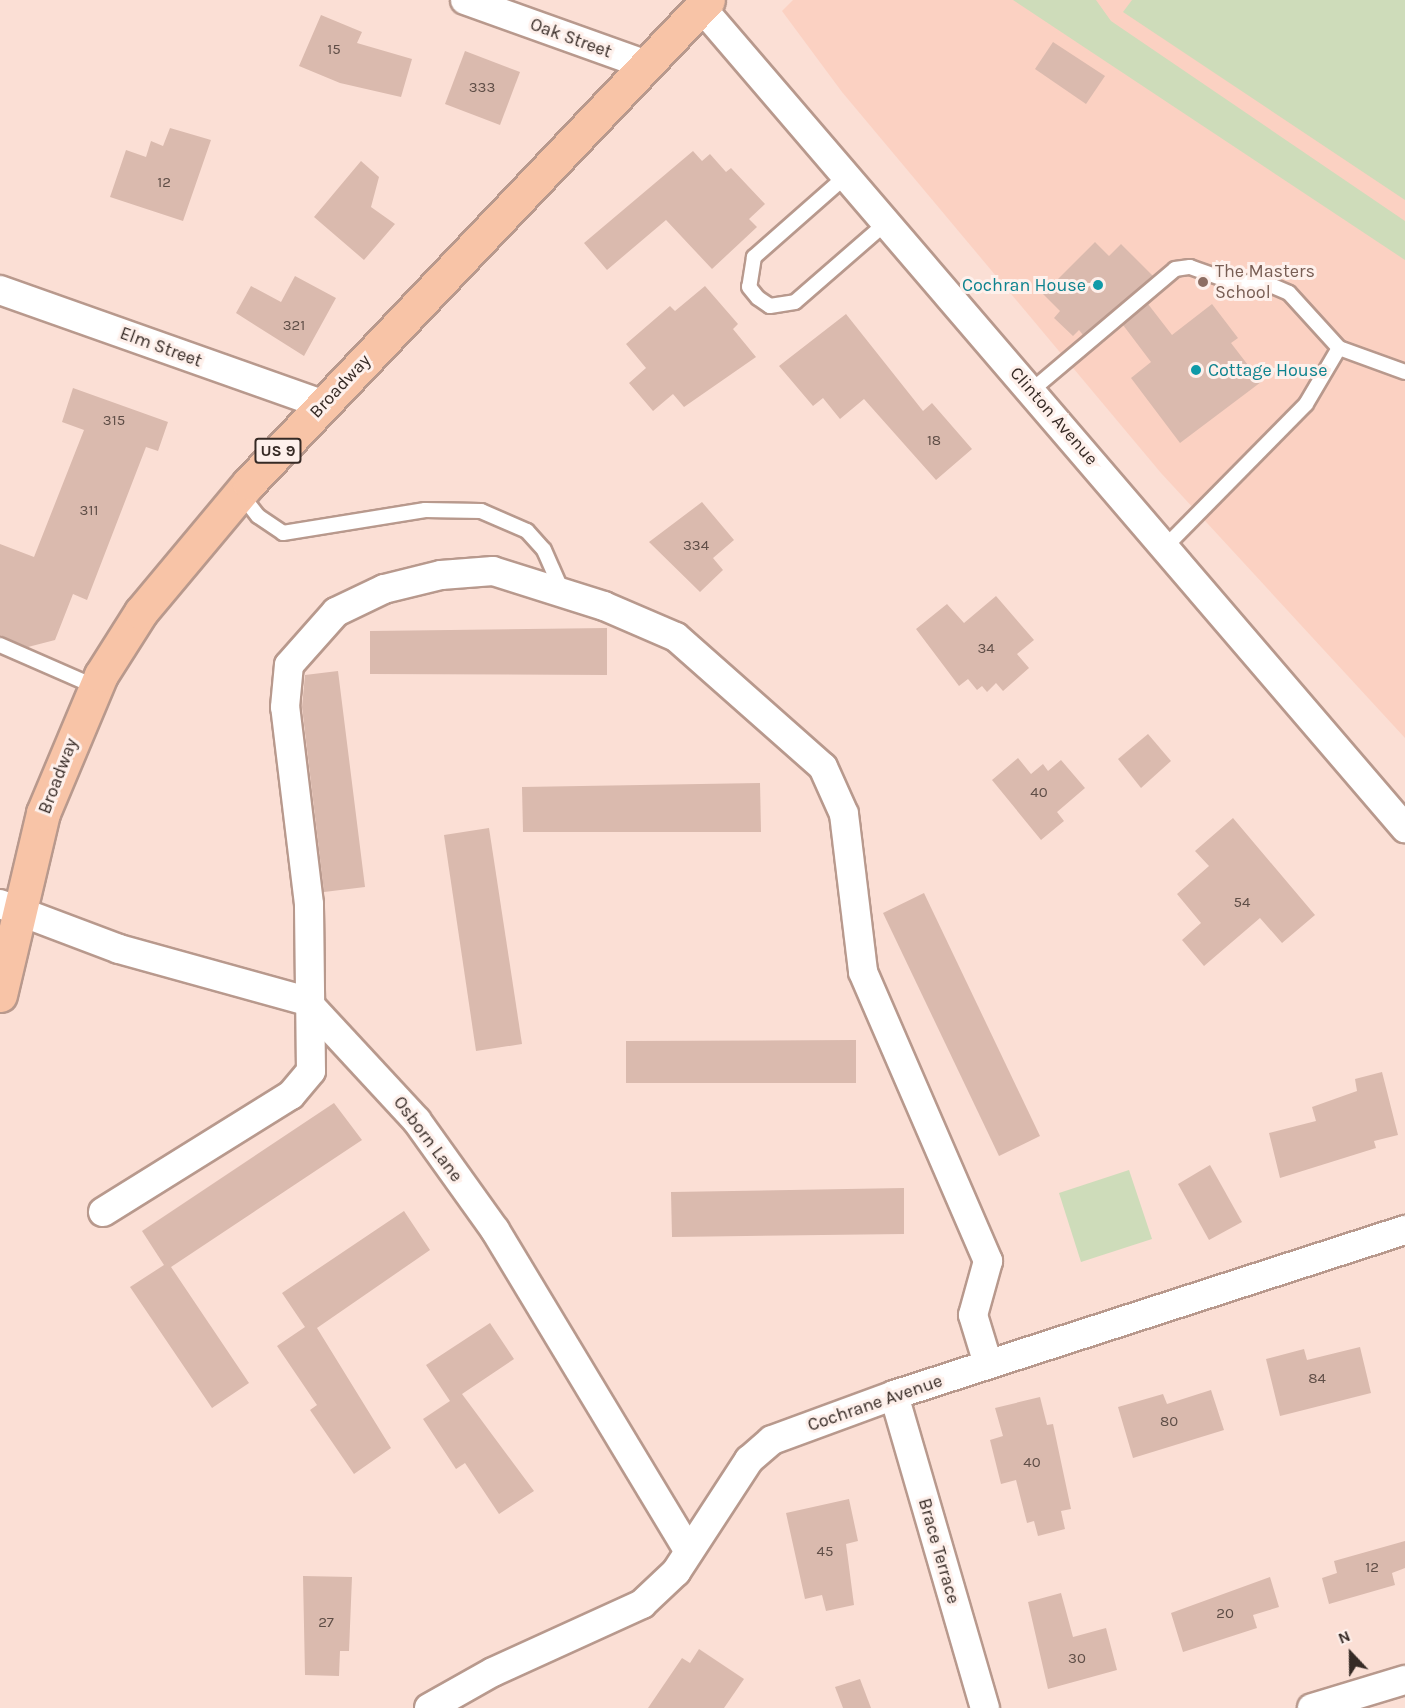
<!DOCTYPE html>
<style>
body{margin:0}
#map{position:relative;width:1405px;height:1708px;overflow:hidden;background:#fbdfd5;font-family:Karla,sans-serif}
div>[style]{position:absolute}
.built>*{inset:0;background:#fbd1c2}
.green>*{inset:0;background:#cedcba}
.building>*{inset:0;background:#dabaae}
.roads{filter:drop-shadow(2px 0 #b8998d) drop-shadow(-2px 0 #b8998d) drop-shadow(0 2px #b8998d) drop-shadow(0 -2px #b8998d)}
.lane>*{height:14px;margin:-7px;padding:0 7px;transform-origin:7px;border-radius:7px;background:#fff}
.street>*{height:28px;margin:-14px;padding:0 14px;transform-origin:14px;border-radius:14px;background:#fff}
.primary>*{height:33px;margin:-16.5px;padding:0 16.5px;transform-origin:16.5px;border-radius:16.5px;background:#f8c4a7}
.dots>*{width:16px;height:16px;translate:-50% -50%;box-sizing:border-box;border:3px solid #fef0eb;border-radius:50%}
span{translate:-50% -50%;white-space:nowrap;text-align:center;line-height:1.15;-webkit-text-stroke:6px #fef0eb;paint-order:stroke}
.number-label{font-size:15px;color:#5f4e47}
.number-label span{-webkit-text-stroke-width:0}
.shield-label span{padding:2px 4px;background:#fef0eb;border:2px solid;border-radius:4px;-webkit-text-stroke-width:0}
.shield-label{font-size:16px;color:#362a25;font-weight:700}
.street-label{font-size:18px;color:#362a25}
.education-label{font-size:18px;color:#785e54}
.left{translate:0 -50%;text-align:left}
.culture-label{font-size:18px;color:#0d838f}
.right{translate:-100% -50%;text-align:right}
.north{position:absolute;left:1321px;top:1624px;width:60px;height:60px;-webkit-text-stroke:4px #fef0eb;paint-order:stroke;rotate:338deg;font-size:16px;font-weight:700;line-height:24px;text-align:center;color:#362a25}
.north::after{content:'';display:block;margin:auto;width:21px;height:27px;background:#362a25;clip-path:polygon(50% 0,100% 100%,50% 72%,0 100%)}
</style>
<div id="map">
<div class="built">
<i style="clip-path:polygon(793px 0,1405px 0,1405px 738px,1161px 473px,842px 92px,782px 11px)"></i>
</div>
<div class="green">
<i style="clip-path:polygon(1013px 0,1096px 0,1111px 21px,1405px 221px,1405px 260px)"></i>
<i style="clip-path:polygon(1132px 0,1405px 0,1405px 200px,1123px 12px)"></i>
<i style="clip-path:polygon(1129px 1170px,1152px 1239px,1081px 1262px,1059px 1193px)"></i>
</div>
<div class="building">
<i style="clip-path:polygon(321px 15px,362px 32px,357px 43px,412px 59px,401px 97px,340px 83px,299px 66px)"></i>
<i style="clip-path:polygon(1053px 42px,1105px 76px,1086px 104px,1035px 69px)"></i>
<i style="clip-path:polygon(465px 51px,520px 72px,500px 125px,445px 104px)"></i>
<i style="clip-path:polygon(170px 128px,211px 140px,183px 221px,110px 197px,126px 150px,146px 157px,151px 141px,163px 146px)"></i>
<i style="clip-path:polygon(693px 151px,702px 161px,710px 154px,726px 172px,731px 168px,765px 204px,749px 219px,757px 227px,712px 269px,666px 220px,607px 270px,584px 243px)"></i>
<i style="clip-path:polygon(361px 161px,379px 177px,371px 207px,395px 224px,364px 260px,314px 217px)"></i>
<i style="clip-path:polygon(1095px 242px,1109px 256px,1121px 244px,1153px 276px,1083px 335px,1079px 330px,1073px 336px,1054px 318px,1060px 311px,1043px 294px)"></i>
<i style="clip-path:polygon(295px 276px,336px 298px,304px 356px,236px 313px,251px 286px,281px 302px)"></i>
<i style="clip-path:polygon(705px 286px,738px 324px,733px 329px,756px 357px,684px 407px,673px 394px,653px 411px,629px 383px,646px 368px,626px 344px,670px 306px,675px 311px)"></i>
<i style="clip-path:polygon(1148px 304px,1172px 335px,1212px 304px,1238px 338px,1231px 343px,1261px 382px,1180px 443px,1131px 378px,1151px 362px,1123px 325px)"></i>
<i style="clip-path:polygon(846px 314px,923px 411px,932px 403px,972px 449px,936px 480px,864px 399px,840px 419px,823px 398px,813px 406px,779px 366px)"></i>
<i style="clip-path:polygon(73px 388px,168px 422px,158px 451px,146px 447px,87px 600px,73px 594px,55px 640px,28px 647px,0 636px,0 544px,34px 557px,84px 430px,62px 422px)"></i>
<i style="clip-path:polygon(702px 502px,734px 540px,713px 558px,723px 570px,700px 592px,649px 542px)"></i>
<i style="clip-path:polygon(996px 596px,1034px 640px,1017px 654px,1029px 668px,1003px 691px,996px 683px,987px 692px,982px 686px,977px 690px,968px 679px,959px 686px,916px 629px,947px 604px,964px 623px)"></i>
<i style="clip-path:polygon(607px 628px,607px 675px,370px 674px,370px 631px)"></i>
<i style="clip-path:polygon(338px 671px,365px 887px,324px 892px,302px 707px,305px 675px)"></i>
<i style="clip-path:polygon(1148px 734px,1171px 761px,1141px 788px,1118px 759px)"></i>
<i style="clip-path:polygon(1018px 758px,1031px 774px,1043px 764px,1048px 771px,1061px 760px,1085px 788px,1057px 812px,1064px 821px,1041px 840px,992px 780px)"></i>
<i style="clip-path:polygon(760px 783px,761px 832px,523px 832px,522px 787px)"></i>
<i style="clip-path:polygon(1233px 818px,1315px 915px,1282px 943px,1260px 918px,1204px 966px,1182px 940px,1201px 923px,1177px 894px,1209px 866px,1195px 851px)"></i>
<i style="clip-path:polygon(489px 828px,522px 1044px,476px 1051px,444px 835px)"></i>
<i style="clip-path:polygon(924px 893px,1040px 1136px,999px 1156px,883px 913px)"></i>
<i style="clip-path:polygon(856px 1040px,856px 1083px,626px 1083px,626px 1041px)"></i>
<i style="clip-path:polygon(1382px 1072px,1398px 1135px,1374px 1141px,1376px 1148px,1280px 1178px,1269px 1133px,1316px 1121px,1312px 1107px,1357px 1091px,1355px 1079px)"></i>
<i style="clip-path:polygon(334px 1103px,362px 1140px,171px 1267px,249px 1383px,212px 1408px,130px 1287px,164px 1265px,142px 1231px)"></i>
<i style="clip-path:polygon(1210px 1165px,1242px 1222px,1209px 1240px,1178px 1184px)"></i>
<i style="clip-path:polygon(904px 1188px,904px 1234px,672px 1237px,671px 1192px)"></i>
<i style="clip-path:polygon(404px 1211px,430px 1250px,317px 1328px,391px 1448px,354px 1474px,310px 1410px,317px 1405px,277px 1346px,305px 1327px,282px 1293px)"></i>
<i style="clip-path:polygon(490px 1323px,514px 1359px,462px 1394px,534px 1491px,499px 1514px,465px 1463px,456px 1469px,423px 1419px,450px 1401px,426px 1365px)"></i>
<i style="clip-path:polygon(1360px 1347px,1371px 1393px,1280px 1416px,1266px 1359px,1304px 1349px,1307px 1360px)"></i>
<i style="clip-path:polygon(1211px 1390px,1224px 1430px,1133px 1458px,1118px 1407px,1163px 1394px,1167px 1404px)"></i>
<i style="clip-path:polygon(1040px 1397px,1047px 1425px,1053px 1424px,1071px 1509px,1061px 1511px,1065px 1529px,1038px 1536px,1034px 1521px,1027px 1523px,1016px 1480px,1001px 1484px,990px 1440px,1003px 1436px,995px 1408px)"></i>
<i style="clip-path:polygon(849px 1499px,858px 1541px,846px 1544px,854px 1605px,826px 1611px,822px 1595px,805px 1599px,786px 1513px)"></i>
<i style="clip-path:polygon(1405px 1541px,1405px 1568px,1392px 1573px,1395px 1585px,1329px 1604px,1322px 1578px,1337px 1573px,1334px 1561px)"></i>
<i style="clip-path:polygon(303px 1576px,352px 1577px,349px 1651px,340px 1651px,339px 1676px,305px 1675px)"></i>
<i style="clip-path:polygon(1270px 1577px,1279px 1607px,1253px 1615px,1257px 1628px,1183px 1652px,1171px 1613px)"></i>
<i style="clip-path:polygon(1061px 1593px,1073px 1637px,1106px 1628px,1117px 1670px,1048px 1689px,1028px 1602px)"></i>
<i style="clip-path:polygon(699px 1649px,744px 1679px,724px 1708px,648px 1708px,682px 1658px,690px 1663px)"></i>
<i style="clip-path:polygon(860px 1679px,871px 1708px,843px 1708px,835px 1687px)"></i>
</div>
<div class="roads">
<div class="lane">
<i style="left:846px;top:176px;width:123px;rotate:138.6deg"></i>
<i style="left:754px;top:257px;width:30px;rotate:99deg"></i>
<i style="left:749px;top:287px;width:14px;rotate:51deg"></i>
<i style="left:758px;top:298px;width:14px;rotate:34deg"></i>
<i style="left:770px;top:306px;width:25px;rotate:-9deg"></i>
<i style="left:795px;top:302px;width:122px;rotate:-41deg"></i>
<i style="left:1032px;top:390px;width:187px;rotate:-40.2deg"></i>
<i style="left:1175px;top:269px;width:15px;rotate:-8deg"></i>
<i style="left:1190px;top:267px;width:48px;rotate:19.6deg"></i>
<i style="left:1235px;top:283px;width:26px;rotate:-4deg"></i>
<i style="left:1261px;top:281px;width:30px;rotate:23deg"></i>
<i style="left:1289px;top:293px;width:74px;rotate:47.7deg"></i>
<i style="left:240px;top:493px;width:29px;rotate:52deg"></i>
<i style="left:258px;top:516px;width:30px;rotate:34deg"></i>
<i style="left:283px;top:533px;width:144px;rotate:-9.2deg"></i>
<i style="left:425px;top:510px;width:56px;rotate:1deg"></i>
<i style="left:481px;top:511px;width:50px;rotate:23.5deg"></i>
<i style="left:527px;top:531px;width:25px;rotate:48deg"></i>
<i style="left:544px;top:550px;width:47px;rotate:66.2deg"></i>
<i style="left:1166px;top:546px;width:199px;rotate:-45.4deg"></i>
<i style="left:1306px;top:404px;width:65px;rotate:-59.5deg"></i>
<i style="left:1339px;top:348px;width:70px;rotate:20deg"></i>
<i style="left:0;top:645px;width:105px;rotate:23.6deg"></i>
</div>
<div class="street">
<i style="left:465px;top:0;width:190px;rotate:19.7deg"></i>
<i style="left:701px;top:7px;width:1082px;rotate:49.39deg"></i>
<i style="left:0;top:290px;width:342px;rotate:19.5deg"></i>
<i style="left:0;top:904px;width:127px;rotate:20.7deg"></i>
<i style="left:119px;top:949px;width:194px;rotate:15.5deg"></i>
<i style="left:306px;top:1001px;width:163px;rotate:47.2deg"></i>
<i style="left:417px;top:1121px;width:134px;rotate:54.4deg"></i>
<i style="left:495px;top:1230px;width:375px;rotate:58.9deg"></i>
<i style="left:103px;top:1212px;width:221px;rotate:-31.9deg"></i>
<i style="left:291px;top:1095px;width:31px;rotate:-50deg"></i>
<i style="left:311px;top:1071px;width:167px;rotate:-90.7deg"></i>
<i style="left:309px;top:904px;width:198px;rotate:-96.9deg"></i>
<i style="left:285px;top:707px;width:42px;rotate:-84.6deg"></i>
<i style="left:289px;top:665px;width:71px;rotate:-48.4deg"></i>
<i style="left:336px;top:612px;width:53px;rotate:-25.6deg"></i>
<i style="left:384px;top:589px;width:59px;rotate:-13.8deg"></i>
<i style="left:441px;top:575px;width:52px;rotate:-4.4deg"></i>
<i style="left:493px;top:571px;width:116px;rotate:17.5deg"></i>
<i style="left:604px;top:606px;width:78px;rotate:23.3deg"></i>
<i style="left:676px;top:637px;width:196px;rotate:41.5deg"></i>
<i style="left:823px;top:767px;width:51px;rotate:65.9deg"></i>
<i style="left:844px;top:814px;width:159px;rotate:83.1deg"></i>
<i style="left:863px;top:972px;width:315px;rotate:66.6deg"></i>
<i style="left:988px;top:1261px;width:56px;rotate:105.5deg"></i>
<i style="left:973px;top:1315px;width:51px;rotate:73deg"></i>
<i style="left:894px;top:1395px;width:326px;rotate:73.8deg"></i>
<i style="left:429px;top:1708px;width:73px;rotate:-29.4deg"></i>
<i style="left:493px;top:1672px;width:164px;rotate:-24.5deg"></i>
<i style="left:642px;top:1604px;width:47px;rotate:-43.3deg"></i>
<i style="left:676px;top:1572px;width:134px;rotate:-56.9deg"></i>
<i style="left:749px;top:1460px;width:30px;rotate:-41deg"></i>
<i style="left:772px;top:1440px;width:130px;rotate:-20.2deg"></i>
<i style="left:894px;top:1395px;width:537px;rotate:-17.9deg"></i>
<i style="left:1312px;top:1708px;width:97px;rotate:-16.8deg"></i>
</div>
<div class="primary">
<i style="left:0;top:995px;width:187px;rotate:-76.7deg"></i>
<i style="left:43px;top:813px;width:150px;rotate:-67.2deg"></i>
<i style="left:101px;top:675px;width:75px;rotate:-57.6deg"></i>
<i style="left:141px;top:612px;width:168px;rotate:-50.1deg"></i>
<i style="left:249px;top:483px;width:666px;rotate:-46.46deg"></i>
</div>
</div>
<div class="dots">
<i style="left:1203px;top:282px;background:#8d6e63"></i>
<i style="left:1098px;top:285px;background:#0f9aa8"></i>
<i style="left:1196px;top:370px;background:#0f9aa8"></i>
</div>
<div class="number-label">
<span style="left:334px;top:50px">15</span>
<span style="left:482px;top:88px">333</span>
<span style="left:164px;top:183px">12</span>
<span style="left:294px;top:326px">321</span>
<span style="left:114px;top:421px">315</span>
<span style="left:934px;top:441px">18</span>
<span style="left:89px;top:511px">311</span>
<span style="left:696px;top:546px">334</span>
<span style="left:986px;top:649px">34</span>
<span style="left:1039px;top:793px">40</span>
<span style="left:1242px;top:903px">54</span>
<span style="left:1317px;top:1379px">84</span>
<span style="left:1169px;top:1422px">80</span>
<span style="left:1032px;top:1463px">40</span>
<span style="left:825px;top:1552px">45</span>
<span style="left:1372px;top:1568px">12</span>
<span style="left:1225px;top:1614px">20</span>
<span style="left:326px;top:1623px">27</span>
<span style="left:1077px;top:1659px">30</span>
</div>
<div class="shield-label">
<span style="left:278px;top:451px">US 9</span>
</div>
<div class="street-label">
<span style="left:571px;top:38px;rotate:20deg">Oak Street</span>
<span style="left:161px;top:347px;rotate:20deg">Elm Street</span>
<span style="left:340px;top:386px;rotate:-47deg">Broadway</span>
<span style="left:1054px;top:416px;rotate:49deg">Clinton Avenue</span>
<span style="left:58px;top:776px;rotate:-69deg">Broadway</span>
<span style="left:428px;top:1139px;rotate:53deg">Osborn Lane</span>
<span style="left:875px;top:1403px;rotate:-19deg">Cochrane Avenue</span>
<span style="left:939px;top:1551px;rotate:74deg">Brace Terrace</span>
</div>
<div class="education-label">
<span class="left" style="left:1215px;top:282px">The Masters<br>School</span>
</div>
<div class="culture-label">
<span class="right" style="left:1086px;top:285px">Cochran House</span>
<span class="left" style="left:1208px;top:370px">Cottage House</span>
</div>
<div class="north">N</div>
</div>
